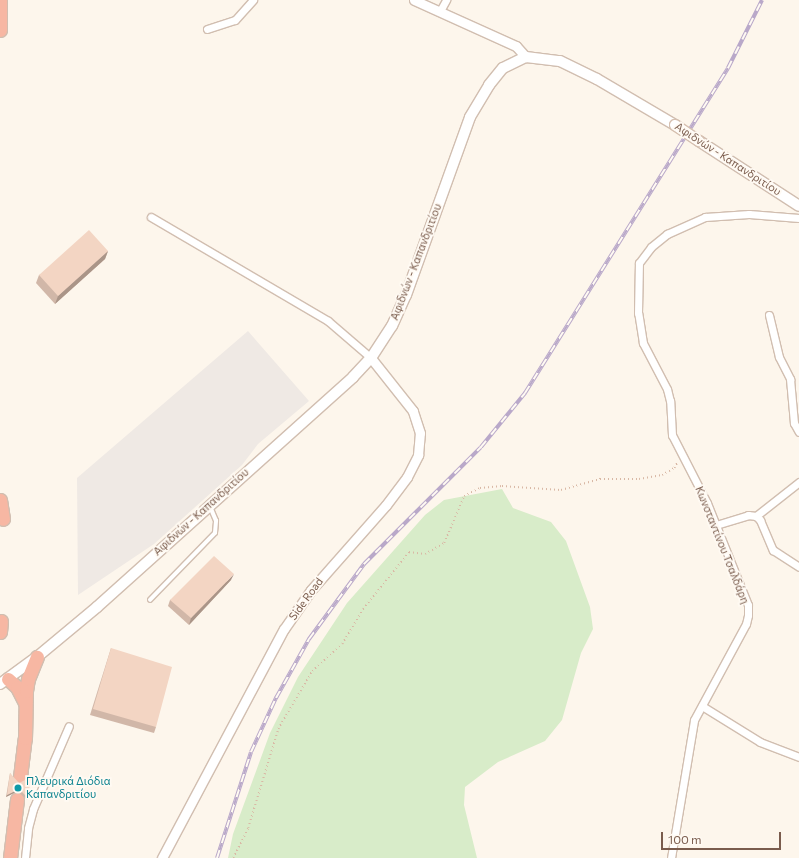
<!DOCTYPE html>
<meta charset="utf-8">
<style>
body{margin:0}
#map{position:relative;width:799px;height:858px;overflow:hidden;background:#fdf6ec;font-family:Commissioner,sans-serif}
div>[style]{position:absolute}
.industrial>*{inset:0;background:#efe9e4}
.green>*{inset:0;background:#d8ecc9}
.path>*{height:1.5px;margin-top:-0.75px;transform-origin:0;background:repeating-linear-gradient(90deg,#d9b8a5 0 1px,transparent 0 4px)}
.roads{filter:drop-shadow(1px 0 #d1beb0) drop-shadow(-1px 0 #d1beb0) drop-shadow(0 1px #d1beb0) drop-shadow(0 -1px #d1beb0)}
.service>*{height:3.5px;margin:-1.75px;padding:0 1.75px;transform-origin:1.75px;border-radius:1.75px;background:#fff}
.minor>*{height:7px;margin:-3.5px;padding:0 3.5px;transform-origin:3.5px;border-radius:3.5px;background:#fff}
.tertiary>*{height:9px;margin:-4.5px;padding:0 4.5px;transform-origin:4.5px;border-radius:4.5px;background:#fff}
.secondary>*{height:10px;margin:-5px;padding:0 5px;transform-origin:5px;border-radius:5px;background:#fff}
.motorway>*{height:13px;margin:-6.5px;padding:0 6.5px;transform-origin:6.5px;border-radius:6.5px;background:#f7b7a3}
.rail>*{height:4px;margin-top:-2px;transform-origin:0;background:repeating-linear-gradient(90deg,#fffaf3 0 8px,#b9a8c9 0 16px);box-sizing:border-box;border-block:1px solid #b9a8c9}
.bridges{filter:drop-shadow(1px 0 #d6c0b0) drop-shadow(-1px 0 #d6c0b0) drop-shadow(0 1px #d6c0b0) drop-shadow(0 -1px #d6c0b0)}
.secondary-bridge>*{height:10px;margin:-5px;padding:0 5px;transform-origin:5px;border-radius:5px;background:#fff}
.wall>*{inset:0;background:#d1b7a8}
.shaded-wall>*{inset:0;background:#aa9588}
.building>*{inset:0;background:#f3d5c3}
.dots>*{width:11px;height:11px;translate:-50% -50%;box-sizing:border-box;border:2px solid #fffaf3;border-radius:50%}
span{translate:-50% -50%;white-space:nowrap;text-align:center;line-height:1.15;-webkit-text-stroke:3.5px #fffaf3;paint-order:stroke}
.street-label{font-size:11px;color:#7a5c4d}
.culture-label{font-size:11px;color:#0d838f}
.left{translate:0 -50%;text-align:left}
.scale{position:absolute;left:661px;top:832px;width:120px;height:18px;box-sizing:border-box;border:2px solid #7a5c4d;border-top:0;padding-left:5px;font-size:12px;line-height:14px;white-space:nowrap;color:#7a5c4d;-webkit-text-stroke:3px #fffaf3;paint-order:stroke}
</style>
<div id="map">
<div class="industrial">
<i style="clip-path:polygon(248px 331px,309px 401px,258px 444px,242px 465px,154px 544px,78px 595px,77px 478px)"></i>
</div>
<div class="green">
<i style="clip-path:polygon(502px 489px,513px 508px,551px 522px,566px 541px,590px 607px,593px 629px,581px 653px,562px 720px,545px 741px,498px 762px,465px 787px,464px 805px,477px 858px,228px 858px,233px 834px,270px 733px,298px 677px,347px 603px,425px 515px,444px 500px)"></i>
</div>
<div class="path">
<i style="left:233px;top:858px;width:34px;rotate:-63deg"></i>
<i style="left:248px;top:828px;width:103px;rotate:-73.1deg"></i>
<i style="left:278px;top:729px;width:67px;rotate:-59.6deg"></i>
<i style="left:312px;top:671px;width:40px;rotate:-42deg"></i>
<i style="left:342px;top:644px;width:41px;rotate:-59deg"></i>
<i style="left:363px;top:609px;width:73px;rotate:-51.1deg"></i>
<i style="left:409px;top:552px;width:16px;rotate:7deg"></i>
<i style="left:425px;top:554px;width:22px;rotate:-30deg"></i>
<i style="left:444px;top:543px;width:51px;rotate:-66.9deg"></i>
<i style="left:464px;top:496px;width:18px;rotate:-27deg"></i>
<i style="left:480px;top:488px;width:22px;rotate:-5deg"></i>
<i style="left:502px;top:486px;width:59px;rotate:3.9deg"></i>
<i style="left:561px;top:490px;width:41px;rotate:-15.8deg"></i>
<i style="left:600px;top:479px;width:39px"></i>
<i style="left:639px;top:479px;width:23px;rotate:-10deg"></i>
<i style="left:662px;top:475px;width:14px;rotate:-30deg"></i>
<i style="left:674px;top:468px;width:6px;rotate:-59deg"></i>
</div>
<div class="roads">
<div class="service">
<i style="left:150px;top:600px;width:93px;rotate:-45.9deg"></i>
<i style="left:215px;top:533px;width:12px;rotate:-85deg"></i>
<i style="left:216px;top:521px;width:15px;rotate:-113deg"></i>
</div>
<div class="minor">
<i style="left:440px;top:11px;width:13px;rotate:-61deg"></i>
<i style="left:207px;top:29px;width:29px;rotate:-18deg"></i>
<i style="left:235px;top:20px;width:27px;rotate:-48deg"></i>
<i style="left:151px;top:217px;width:205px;rotate:30.4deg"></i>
<i style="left:328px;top:321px;width:57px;rotate:40.7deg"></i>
<i style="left:769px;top:315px;width:43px;rotate:76.6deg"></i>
<i style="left:779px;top:357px;width:25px;rotate:63deg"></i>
<i style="left:790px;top:379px;width:44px;rotate:84.8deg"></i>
<i style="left:794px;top:423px;width:10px;rotate:61deg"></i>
<i style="left:756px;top:516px;width:55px;rotate:-38.3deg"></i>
<i style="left:716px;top:525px;width:34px;rotate:-17deg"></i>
<i style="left:748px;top:515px;width:8px;rotate:7deg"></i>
<i style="left:756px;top:516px;width:6px;rotate:45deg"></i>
<i style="left:760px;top:520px;width:33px;rotate:67deg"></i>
<i style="left:773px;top:550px;width:31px;rotate:33deg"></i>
<i style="left:702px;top:706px;width:68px;rotate:31.8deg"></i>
<i style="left:760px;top:742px;width:42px;rotate:21deg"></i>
<i style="left:25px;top:858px;width:30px;rotate:-84deg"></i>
<i style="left:28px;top:828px;width:20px;rotate:-75deg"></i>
<i style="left:33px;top:809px;width:90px;rotate:-66.6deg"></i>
<i style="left:671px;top:858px;width:140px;rotate:-80.5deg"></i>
<i style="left:694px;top:720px;width:109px;rotate:-61.6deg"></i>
<i style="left:746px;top:624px;width:9px;rotate:-77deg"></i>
<i style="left:748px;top:615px;width:10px;rotate:-90deg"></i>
<i style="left:748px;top:605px;width:110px;rotate:-111.9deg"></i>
<i style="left:707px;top:503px;width:76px;rotate:-117.2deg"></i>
<i style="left:672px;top:435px;width:34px;rotate:-93deg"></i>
<i style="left:670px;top:401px;width:12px;rotate:-104deg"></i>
<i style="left:667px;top:389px;width:52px;rotate:-117.6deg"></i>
<i style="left:643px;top:343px;width:30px;rotate:-99deg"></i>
<i style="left:638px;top:313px;width:50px;rotate:-88.9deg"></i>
<i style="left:639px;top:263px;width:20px;rotate:-53deg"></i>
<i style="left:651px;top:247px;width:21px;rotate:-39deg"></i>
<i style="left:667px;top:234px;width:42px;rotate:-24.1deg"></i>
<i style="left:705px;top:217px;width:44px;rotate:-3.9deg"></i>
<i style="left:749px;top:214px;width:50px;rotate:4.6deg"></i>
</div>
<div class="tertiary">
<i style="left:414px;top:0;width:112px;rotate:24.3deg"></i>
<i style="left:516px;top:46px;width:15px;rotate:48deg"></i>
<i style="left:162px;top:858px;width:259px;rotate:-62deg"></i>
<i style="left:284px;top:629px;width:47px;rotate:-55.3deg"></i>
<i style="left:311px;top:590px;width:113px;rotate:-48.6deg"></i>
<i style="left:386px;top:505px;width:35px;rotate:-53deg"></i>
<i style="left:407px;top:477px;width:25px;rotate:-63deg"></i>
<i style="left:418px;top:455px;width:22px;rotate:-85deg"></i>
<i style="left:420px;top:433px;width:23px;rotate:-108deg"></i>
<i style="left:413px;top:411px;width:68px;rotate:-128.4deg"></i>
</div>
<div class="secondary">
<i style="left:699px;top:141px;width:119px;rotate:33deg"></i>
<i style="left:0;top:684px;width:46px;rotate:-36.1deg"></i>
<i style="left:37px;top:657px;width:78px;rotate:-39.8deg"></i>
<i style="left:97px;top:607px;width:344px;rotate:-41.9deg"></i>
<i style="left:353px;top:377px;width:26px;rotate:-47deg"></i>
<i style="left:371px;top:358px;width:38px;rotate:-57deg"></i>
<i style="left:392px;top:326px;width:34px;rotate:-66deg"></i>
<i style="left:406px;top:295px;width:189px;rotate:-70.2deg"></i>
<i style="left:470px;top:117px;width:37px;rotate:-59deg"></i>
<i style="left:489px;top:85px;width:22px;rotate:-51deg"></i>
<i style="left:503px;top:68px;width:25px;rotate:-26deg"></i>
<i style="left:526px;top:57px;width:34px;rotate:7deg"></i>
<i style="left:560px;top:61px;width:41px;rotate:25.9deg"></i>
<i style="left:597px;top:79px;width:91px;rotate:30.5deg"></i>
</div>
<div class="motorway">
<i style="left:0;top:30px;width:30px;rotate:-90deg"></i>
<i style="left:0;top:500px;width:19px;rotate:81deg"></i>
<i style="left:0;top:632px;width:11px;rotate:-85deg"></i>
<i style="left:8px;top:679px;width:12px;rotate:42deg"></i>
<i style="left:17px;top:687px;width:18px;rotate:63deg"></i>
<i style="left:20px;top:777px;width:39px;rotate:-83deg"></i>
<i style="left:25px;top:738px;width:47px;rotate:-88.8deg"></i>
<i style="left:26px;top:691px;width:12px;rotate:-81deg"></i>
<i style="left:28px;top:679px;width:24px;rotate:-68deg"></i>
<i style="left:10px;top:858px;width:59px;rotate:-83.2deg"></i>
</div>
</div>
<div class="rail">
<i style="left:217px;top:858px;width:111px;rotate:-72.2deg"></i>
<i style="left:251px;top:752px;width:60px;rotate:-65.2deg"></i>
<i style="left:276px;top:698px;width:68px;rotate:-60.8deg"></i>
<i style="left:309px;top:639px;width:93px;rotate:-53.7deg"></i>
<i style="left:364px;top:564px;width:165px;rotate:-45deg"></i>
<i style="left:481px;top:447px;width:70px;rotate:-50.8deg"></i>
<i style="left:525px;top:393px;width:383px;rotate:-58deg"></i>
<i style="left:728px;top:68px;width:76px;rotate:-63.4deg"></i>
</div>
<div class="bridges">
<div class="secondary-bridge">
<i style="left:675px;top:125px;width:29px;rotate:34deg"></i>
</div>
</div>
<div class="wall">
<i style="clip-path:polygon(108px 251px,105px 259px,55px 304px,36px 283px,39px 275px)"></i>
<i style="clip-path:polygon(231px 580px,189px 625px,168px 606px,170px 600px)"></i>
<i style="clip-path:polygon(111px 648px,156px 727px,154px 733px,90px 715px)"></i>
<i style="clip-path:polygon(10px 773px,28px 798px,27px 800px,18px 791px,6px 797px)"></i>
</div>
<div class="shaded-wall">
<i style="clip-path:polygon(108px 251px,105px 259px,55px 304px,58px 296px)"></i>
<i style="clip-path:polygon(234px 574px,231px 580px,189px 625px,191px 618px)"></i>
<i style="clip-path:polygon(19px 789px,18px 791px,6px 797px,7px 795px)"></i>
</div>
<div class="building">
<i style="clip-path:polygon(89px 230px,108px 251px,58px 296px,39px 275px)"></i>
<i style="clip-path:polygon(214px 556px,234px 574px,191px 618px,170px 600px)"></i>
<i style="clip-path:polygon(111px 648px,172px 667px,156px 727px,93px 709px)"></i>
<i style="clip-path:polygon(10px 773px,19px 783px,31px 777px,28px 798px,19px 789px,7px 795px)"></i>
</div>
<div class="dots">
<i style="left:18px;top:788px;background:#0f9aa8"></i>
</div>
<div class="street-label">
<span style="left:728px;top:159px;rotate:33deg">Αφιδνών - Καπανδριτίου</span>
<span style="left:416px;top:262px;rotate:-69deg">Αφιδνών - Καπανδριτίου</span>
<span style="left:201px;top:512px;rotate:-42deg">Αφιδνών - Καπανδριτίου</span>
<span style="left:722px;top:545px;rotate:68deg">Κωνσταντίνου Τσαλδάρη</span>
<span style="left:306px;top:599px;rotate:-54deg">Side Road</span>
</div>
<div class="culture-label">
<span class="left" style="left:26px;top:788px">Πλευρικά Διόδια<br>Καπανδριτίου</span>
</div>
<div class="scale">100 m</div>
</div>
